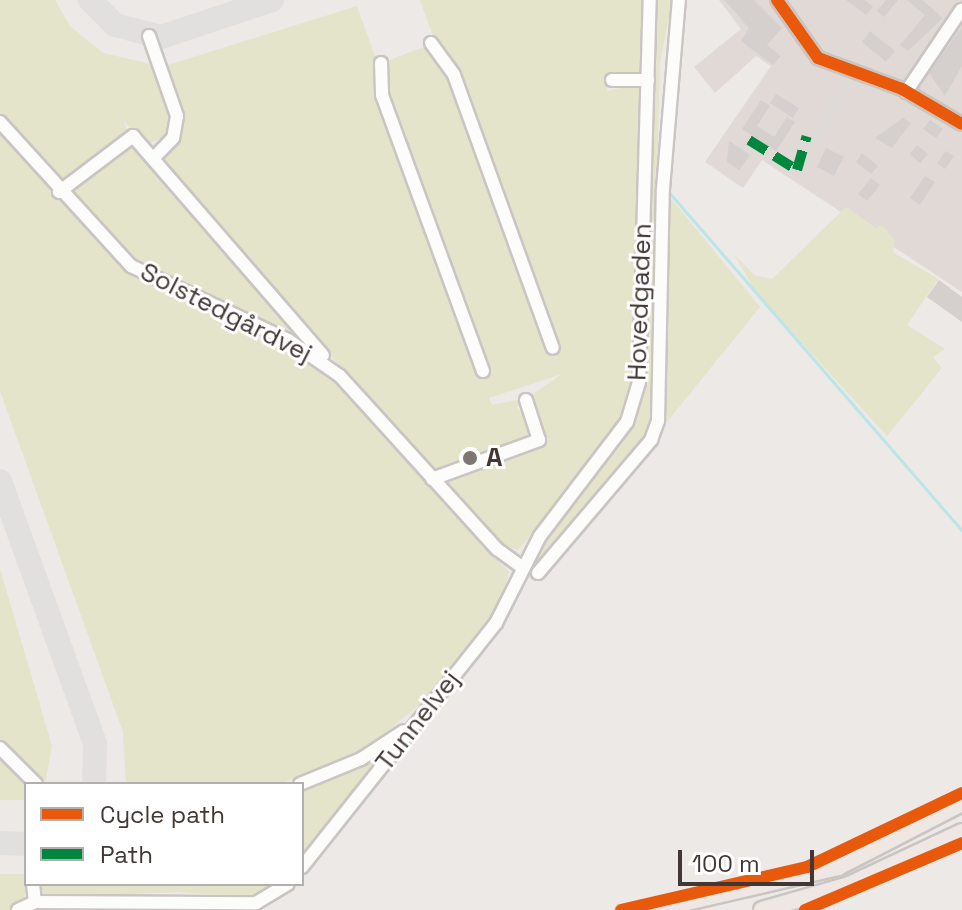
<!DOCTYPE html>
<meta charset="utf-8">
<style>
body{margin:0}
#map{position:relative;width:962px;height:910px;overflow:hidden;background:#ede9e7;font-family:"Space Grotesk",sans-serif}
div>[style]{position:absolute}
.residential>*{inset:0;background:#e1d9d5}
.green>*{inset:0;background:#e3e4c9}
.parking>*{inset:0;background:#dedad8}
.stream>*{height:3px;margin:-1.5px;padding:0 1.5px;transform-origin:1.5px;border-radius:1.5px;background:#bbe5e7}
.taxiway>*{height:24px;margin:-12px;padding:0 12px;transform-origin:12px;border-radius:12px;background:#e2e0df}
.building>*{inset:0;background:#d5d0ce}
.roads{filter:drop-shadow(2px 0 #c9c5c3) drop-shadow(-2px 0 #c9c5c3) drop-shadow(0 2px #c9c5c3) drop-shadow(0 -2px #c9c5c3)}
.minor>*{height:12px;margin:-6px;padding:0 6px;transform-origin:6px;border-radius:6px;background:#fcfcfb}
.major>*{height:16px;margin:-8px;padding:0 8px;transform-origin:8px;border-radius:8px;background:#efe7e3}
.quiet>*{height:10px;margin-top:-5px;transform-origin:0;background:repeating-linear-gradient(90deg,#00873e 0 20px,transparent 0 30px)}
.cycleway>*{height:12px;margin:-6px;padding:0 6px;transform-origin:6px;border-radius:6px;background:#e8590c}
.dots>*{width:22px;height:22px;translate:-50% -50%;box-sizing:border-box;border:4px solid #fff;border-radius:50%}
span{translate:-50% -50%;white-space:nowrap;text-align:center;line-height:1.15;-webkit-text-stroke:6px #fff;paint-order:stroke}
.street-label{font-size:26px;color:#413835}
.poi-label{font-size:26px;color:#413835;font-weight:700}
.left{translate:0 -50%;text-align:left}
.legend{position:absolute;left:24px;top:782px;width:280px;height:104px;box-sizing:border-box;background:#fff;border:2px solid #b3afae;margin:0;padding:10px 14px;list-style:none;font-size:24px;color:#413835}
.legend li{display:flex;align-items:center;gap:16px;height:40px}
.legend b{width:40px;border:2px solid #b3afae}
.scale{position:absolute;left:678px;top:850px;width:136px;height:36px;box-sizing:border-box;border:4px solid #413835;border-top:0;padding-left:10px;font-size:24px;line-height:28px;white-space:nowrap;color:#413835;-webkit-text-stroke:6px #fff;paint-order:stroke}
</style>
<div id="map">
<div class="residential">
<i style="clip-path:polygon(719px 0,962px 0,962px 292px,762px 160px,743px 188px,705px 162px,771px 66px,756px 56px,715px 93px,694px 67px,741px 29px)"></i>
</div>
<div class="green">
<i style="clip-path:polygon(0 0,55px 0,70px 26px,103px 53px,160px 66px,173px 110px,169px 135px,145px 145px,124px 121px,128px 134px,64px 185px,0 117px)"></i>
<i style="clip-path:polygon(420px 0,642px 0,643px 79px,609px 78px,607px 91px,643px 83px,629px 401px,614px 438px,518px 550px,497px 543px,439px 482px,542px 441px,527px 398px,562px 374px,489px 398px,492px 405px,522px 399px,517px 408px,530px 419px,531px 440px,433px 473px,160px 160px,180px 122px,168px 65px,357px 6px,377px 62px,379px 96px,478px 373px,485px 371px,385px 88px,384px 62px,429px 45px,451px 76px,547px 348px,556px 347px,458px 75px,435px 42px)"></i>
<i style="clip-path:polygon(653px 0,672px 0,660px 63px,650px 428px,531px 573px,533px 581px,527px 575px,548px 534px,635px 416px)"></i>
<i style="clip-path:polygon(0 129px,112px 256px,183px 300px,289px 345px,332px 375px,509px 572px,498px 610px,428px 698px,359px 754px,279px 784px,126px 784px,123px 732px,0 391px)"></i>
<i style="clip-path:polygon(133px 139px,317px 352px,137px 265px,63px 192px)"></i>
<i style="clip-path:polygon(669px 196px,760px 307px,658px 433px,663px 410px)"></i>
<i style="clip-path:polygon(846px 207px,876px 228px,882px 225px,895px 240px,893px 252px,938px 279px,907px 325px,945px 349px,933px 357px,942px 368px,887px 436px,755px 291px,734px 254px,754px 275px,772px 279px)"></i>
<i style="clip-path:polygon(0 569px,52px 746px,45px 784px,0 744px)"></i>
<i style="clip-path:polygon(393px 742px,376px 767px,302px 859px,302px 788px)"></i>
<i style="clip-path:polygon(0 752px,32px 784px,25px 800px,0 800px)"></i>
<i style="clip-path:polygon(0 874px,26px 874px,28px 884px,23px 900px,9px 910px,0 910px)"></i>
<i style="clip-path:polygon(37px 884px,281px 884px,254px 898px,179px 892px,43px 898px)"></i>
</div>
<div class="parking">
<i style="clip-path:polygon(843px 76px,853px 80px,823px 139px,813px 134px)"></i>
</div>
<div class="stream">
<i style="left:667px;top:190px;width:450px;rotate:49.1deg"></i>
</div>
<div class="taxiway">
<i style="left:90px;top:0;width:35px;rotate:45deg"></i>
<i style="left:115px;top:25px;width:48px;rotate:14.6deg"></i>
<i style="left:161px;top:37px;width:117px;rotate:-18.4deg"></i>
<i style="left:0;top:481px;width:280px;rotate:70.1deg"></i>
<i style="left:95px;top:744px;width:40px;rotate:91.4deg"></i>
<i style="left:0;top:843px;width:26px;rotate:2deg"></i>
</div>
<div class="building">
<i style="clip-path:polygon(724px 0,754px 0,782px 28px,767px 45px,781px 56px,773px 65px,741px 41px,749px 28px)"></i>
<i style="clip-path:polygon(846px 0,865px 0,873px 7px,866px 15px)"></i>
<i style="clip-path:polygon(886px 0,898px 0,884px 17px,877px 11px)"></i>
<i style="clip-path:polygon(907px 0,922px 0,943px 18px,908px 51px,900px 45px,925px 15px)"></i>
<i style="clip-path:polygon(962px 27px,962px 66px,945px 96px,929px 73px)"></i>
<i style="clip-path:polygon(870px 31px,895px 51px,886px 62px,862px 42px)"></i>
<i style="clip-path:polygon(776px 94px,799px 108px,793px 118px,770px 103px)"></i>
<i style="clip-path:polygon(761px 100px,770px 106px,757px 126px,774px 137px,787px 117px,795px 122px,776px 151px,742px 129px)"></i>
<i style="clip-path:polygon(903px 118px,911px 123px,892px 148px,875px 138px)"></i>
<i style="clip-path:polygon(930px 120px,943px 129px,936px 138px,923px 129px)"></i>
<i style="clip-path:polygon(729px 141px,750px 155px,739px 170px,727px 162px)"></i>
<i style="clip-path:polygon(917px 145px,928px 154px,920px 163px,910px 154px)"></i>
<i style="clip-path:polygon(826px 148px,844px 157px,834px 176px,817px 167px)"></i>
<i style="clip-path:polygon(946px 151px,954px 156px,945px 169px,937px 163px)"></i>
<i style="clip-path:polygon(862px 153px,878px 166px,871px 174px,856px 162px)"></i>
<i style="clip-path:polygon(925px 176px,935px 182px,920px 205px,910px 198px)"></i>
<i style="clip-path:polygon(871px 178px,880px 185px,867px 201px,858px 194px)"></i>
<i style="clip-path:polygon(939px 280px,962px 297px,962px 322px,927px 297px)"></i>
</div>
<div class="roads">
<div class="minor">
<i style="left:777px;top:0;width:71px;rotate:54.7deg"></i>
<i style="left:818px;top:58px;width:90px;rotate:20.3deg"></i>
<i style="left:902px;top:89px;width:69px;rotate:30.3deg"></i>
<i style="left:149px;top:36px;width:85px;rotate:70.7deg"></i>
<i style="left:177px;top:116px;width:22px;rotate:100deg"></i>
<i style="left:173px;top:138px;width:28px;rotate:134deg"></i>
<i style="left:431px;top:43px;width:39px;rotate:54deg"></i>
<i style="left:454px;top:75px;width:290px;rotate:70.1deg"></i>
<i style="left:381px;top:63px;width:32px;rotate:88deg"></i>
<i style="left:382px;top:95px;width:294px;rotate:69.9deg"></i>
<i style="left:612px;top:80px;width:36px"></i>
<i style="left:906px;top:92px;width:99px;rotate:-56.1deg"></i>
<i style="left:0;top:122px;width:195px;rotate:47.7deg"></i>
<i style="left:131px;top:266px;width:174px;rotate:25.2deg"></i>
<i style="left:288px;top:340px;width:63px;rotate:34.7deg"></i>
<i style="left:340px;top:376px;width:234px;rotate:47.8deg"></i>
<i style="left:497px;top:549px;width:32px;rotate:36deg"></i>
<i style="left:59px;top:192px;width:93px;rotate:-37.1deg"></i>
<i style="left:133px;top:136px;width:290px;rotate:49.1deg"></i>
<i style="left:432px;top:479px;width:114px;rotate:-20deg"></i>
<i style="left:539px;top:440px;width:42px;rotate:-108deg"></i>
<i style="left:538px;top:573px;width:175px;rotate:-49.6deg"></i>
<i style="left:651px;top:440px;width:20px;rotate:-70deg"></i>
<i style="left:658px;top:421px;width:232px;rotate:-88.8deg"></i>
<i style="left:663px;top:189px;width:190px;rotate:-85.2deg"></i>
<i style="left:0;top:748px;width:51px;rotate:45deg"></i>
<i style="left:300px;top:784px;width:66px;rotate:-22.3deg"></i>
<i style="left:361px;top:759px;width:51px;rotate:-33.1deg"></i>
<i style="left:302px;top:867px;width:312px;rotate:-51.5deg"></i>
<i style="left:496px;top:623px;width:97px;rotate:-63.2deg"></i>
<i style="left:540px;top:536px;width:143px;rotate:-52.7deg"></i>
<i style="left:627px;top:422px;width:42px;rotate:-73.3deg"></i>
<i style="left:639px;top:382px;width:382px;rotate:-88.4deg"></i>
<i style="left:33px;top:884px;width:18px;rotate:84deg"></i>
<i style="left:18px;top:910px;width:19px;rotate:-25deg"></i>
<i style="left:35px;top:902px;width:221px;rotate:0.3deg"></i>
<i style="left:256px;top:903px;width:37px;rotate:-31deg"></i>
</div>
<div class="major">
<i style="left:653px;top:910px;width:190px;rotate:-13.1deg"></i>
<i style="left:838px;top:867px;width:140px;rotate:-27.3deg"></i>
<i style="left:762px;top:910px;width:91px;rotate:-16deg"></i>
<i style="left:849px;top:885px;width:125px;rotate:-25.1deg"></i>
</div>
</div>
<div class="quiet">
<i style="left:749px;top:140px;width:57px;rotate:32deg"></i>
<i style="left:797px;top:170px;width:35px;rotate:-74deg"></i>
</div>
<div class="cycleway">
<i style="left:777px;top:0;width:71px;rotate:54.7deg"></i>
<i style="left:818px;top:58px;width:90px;rotate:20.3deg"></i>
<i style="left:902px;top:89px;width:69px;rotate:30.3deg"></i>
<i style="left:621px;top:910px;width:191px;rotate:-13deg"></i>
<i style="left:807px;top:867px;width:172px;rotate:-25.5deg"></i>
<i style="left:805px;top:910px;width:171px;rotate:-23.1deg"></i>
</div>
<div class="dots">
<i style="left:470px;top:458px;background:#7d7673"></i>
</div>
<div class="street-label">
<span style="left:640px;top:302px;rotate:-88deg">Hovedgaden</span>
<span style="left:226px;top:313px;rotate:27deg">Solstedgårdvej</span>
<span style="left:418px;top:721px;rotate:-52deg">Tunnelvej</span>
</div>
<div class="poi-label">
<span class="left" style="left:486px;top:458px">A</span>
</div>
<ul class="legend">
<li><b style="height:10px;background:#e8590c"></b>Cycle path</li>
<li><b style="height:10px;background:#00873e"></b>Path</li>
</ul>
<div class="scale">100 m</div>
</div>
